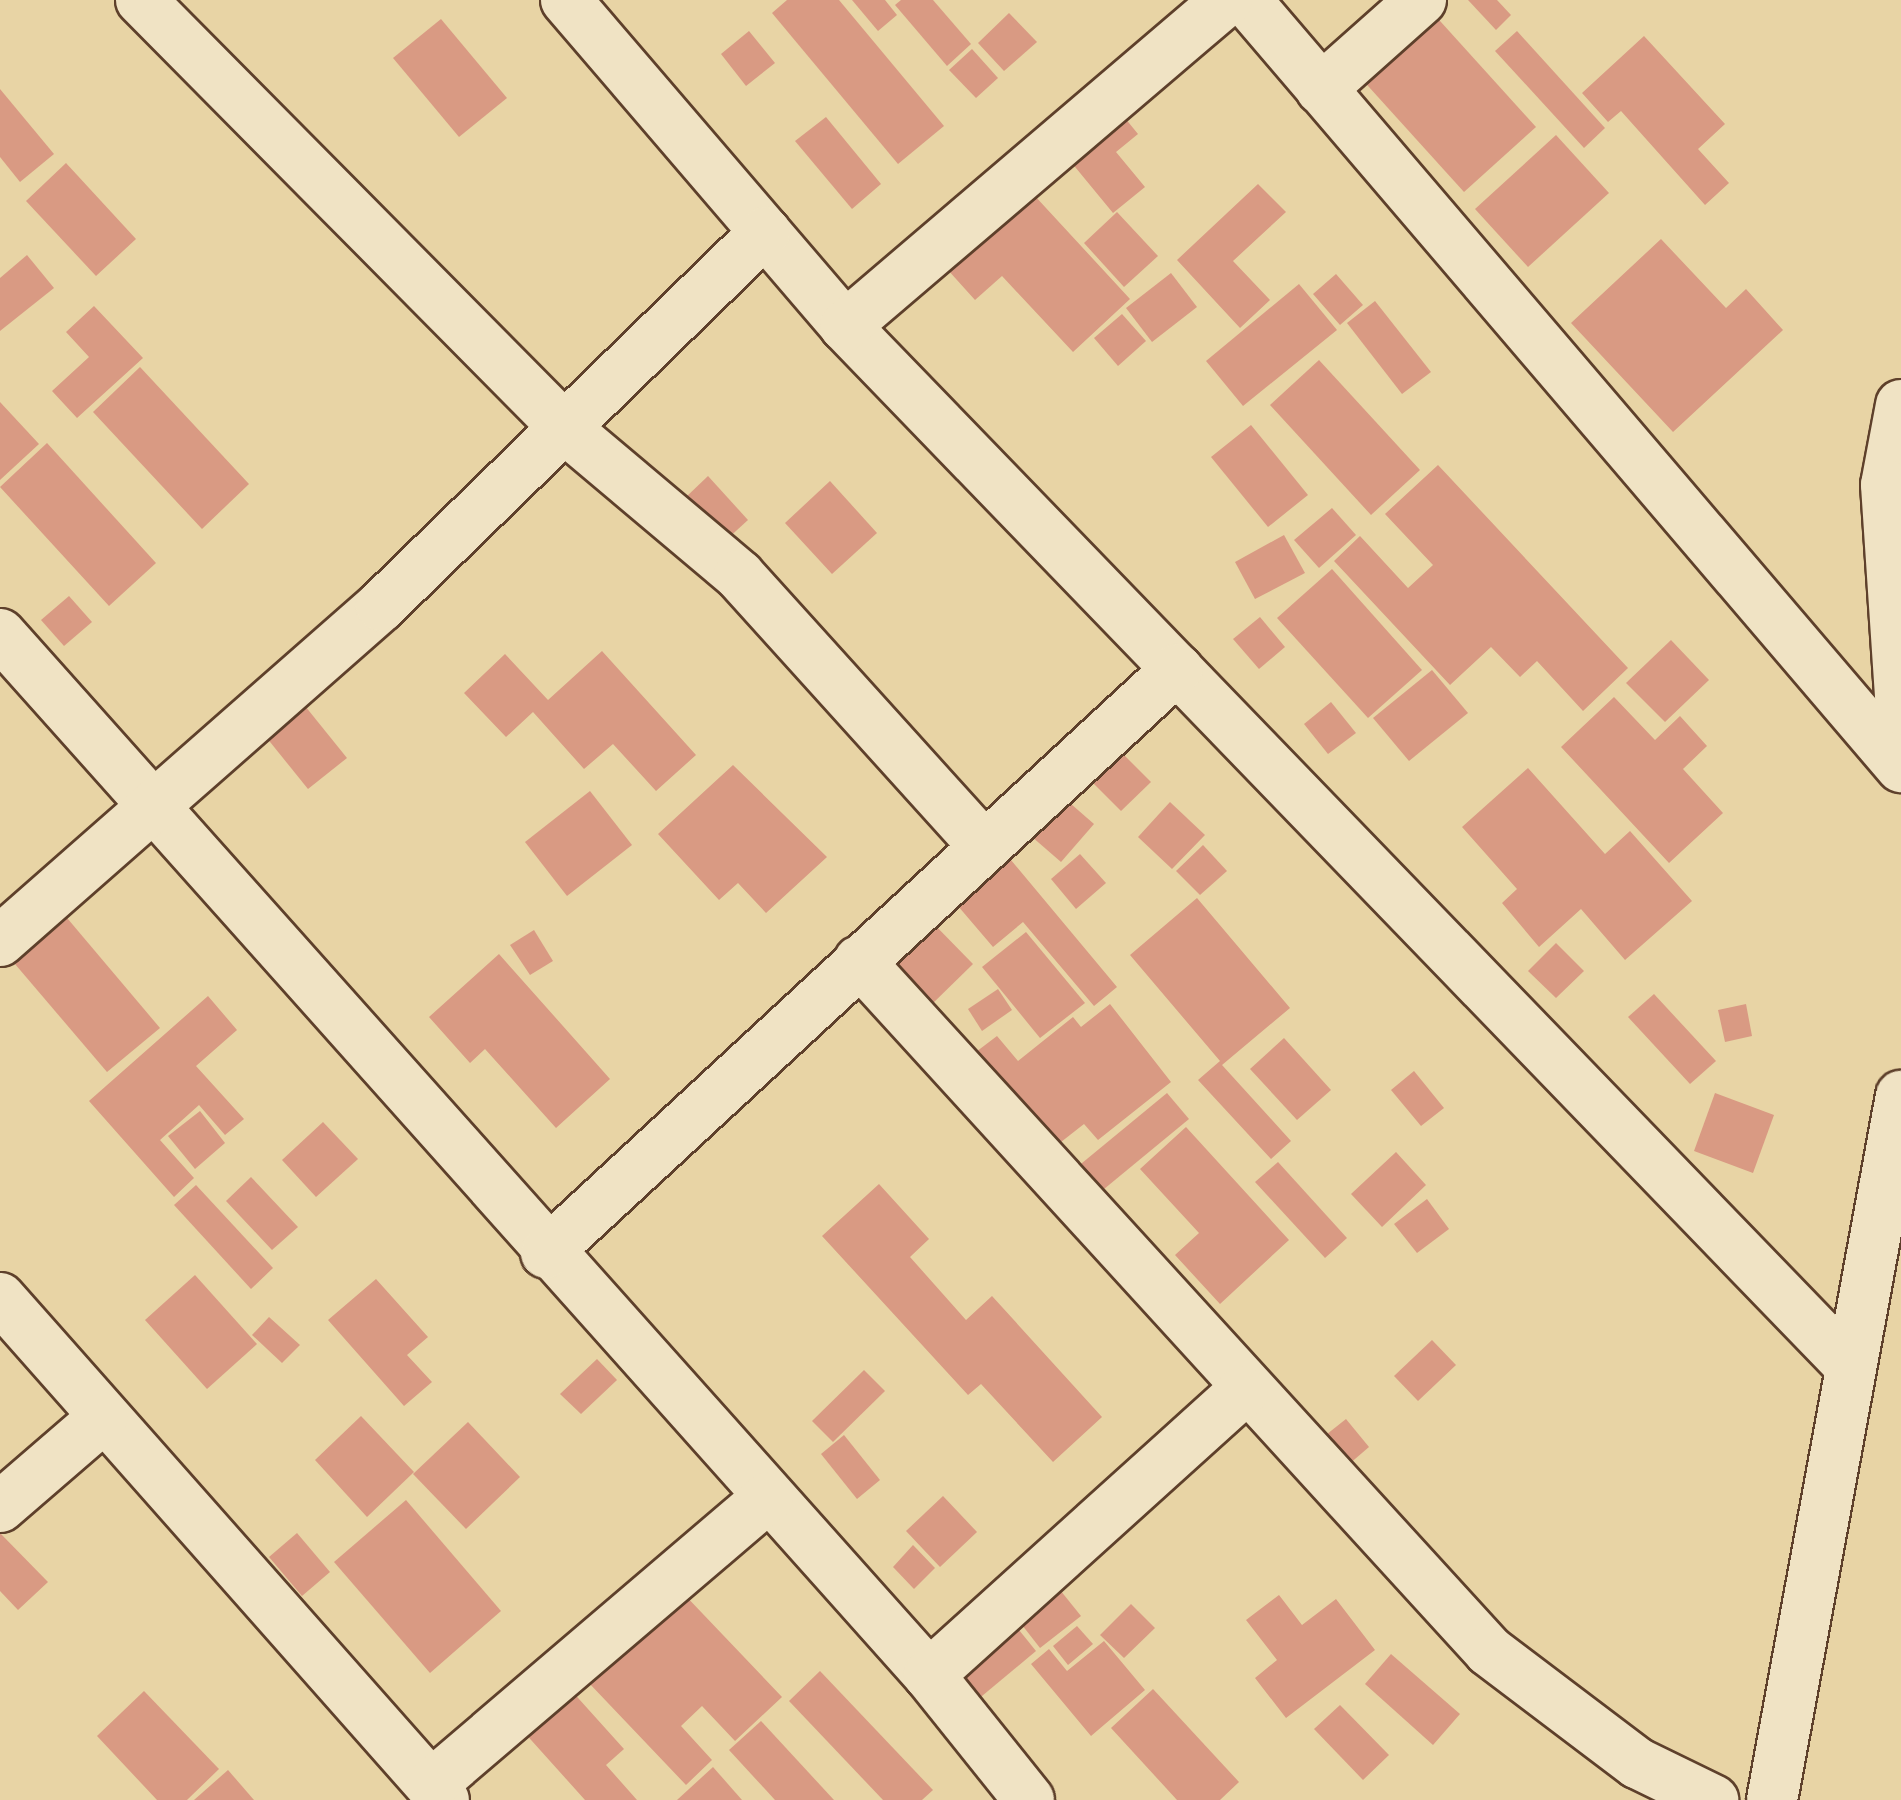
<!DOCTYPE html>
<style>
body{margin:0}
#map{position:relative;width:1901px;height:1800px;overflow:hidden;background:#e8d4a5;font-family:"Libre Caslon Text",serif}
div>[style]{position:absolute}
.building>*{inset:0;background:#d99a83}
.roads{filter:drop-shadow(2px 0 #5e402b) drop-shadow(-2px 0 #5e402b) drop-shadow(0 2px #5e402b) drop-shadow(0 -2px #5e402b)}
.street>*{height:50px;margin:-25px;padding:0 25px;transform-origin:25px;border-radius:25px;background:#f0e3c4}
span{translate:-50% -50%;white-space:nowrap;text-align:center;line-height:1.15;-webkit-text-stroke:9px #f0e3c4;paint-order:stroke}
</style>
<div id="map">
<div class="building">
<i style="clip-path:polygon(787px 0,839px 0,944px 126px,898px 164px,772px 13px)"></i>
<i style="clip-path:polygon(852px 0,885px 0,897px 15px,878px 31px)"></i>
<i style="clip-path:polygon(901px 0,933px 0,971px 44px,947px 66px,895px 5px)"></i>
<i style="clip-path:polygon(1468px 0,1497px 0,1511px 15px,1496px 30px)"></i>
<i style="clip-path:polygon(1431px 11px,1536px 127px,1464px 192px,1359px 76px)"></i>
<i style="clip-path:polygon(1009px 13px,1037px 42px,1004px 71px,978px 43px)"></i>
<i style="clip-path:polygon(441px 19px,507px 98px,459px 137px,393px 58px)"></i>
<i style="clip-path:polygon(749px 31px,775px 63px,746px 86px,721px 54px)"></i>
<i style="clip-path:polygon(1517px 31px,1605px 128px,1584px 148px,1495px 51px)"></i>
<i style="clip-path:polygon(1644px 36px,1725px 124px,1698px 149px,1729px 183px,1705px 205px,1621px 111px,1608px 122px,1582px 93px)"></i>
<i style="clip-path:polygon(972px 49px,998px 78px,976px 98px,949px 70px)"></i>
<i style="clip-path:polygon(0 89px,54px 154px,20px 182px,0 157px)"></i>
<i style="clip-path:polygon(1111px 101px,1138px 134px,1116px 152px,1145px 187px,1113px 213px,1057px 145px)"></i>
<i style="clip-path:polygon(826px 117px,881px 184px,852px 209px,795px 141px)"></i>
<i style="clip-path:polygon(1556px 135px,1609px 193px,1528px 267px,1475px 209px)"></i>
<i style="clip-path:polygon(66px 163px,136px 239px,96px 276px,26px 201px)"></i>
<i style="clip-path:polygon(1022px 182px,1130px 299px,1073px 352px,1002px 276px,975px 300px,938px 259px)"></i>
<i style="clip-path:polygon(1258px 184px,1286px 212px,1233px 261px,1270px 300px,1240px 328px,1177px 260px)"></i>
<i style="clip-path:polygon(1117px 212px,1158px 256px,1124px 287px,1084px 243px)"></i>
<i style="clip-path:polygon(1661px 239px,1726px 308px,1746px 289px,1783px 330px,1673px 432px,1571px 323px)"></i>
<i style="clip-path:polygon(27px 255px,54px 288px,0 331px,0 278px)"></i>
<i style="clip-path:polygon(1171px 273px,1197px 307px,1152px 342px,1126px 308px)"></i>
<i style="clip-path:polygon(1336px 274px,1363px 305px,1340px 325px,1313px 294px)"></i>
<i style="clip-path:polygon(1299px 284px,1337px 330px,1243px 406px,1206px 361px)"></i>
<i style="clip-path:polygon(1375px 301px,1431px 372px,1402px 394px,1347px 323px)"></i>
<i style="clip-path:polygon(94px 306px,143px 358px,77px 418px,52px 391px,89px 357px,66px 332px)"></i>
<i style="clip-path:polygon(1122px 314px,1146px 341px,1118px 366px,1094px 338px)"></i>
<i style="clip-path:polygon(1319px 360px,1420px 470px,1371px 515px,1270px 405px)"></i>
<i style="clip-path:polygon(140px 367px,249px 484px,202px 529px,93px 412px)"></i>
<i style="clip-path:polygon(0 402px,39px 444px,0 480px)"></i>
<i style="clip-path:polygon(1251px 425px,1308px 495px,1268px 527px,1211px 457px)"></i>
<i style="clip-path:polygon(47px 443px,156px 563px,109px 606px,0 487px)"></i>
<i style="clip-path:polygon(1438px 465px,1628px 668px,1583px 711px,1537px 661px,1520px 677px,1491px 647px,1450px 685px,1334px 561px,1360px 536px,1408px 588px,1433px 565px,1385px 514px)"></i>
<i style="clip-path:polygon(708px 476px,748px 520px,725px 541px,685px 498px)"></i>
<i style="clip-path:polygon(830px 481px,877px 533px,832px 574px,785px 523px)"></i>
<i style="clip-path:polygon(1332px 508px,1356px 535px,1319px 568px,1294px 540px)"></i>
<i style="clip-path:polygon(1284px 535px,1305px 573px,1255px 599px,1235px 562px)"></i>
<i style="clip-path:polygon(1332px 569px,1422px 670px,1368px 718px,1277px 618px)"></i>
<i style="clip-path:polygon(69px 596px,92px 622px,64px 646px,41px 620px)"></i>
<i style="clip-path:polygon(1260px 617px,1285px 647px,1259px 669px,1233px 639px)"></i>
<i style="clip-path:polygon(1671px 640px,1709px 680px,1665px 722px,1626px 683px)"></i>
<i style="clip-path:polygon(602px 651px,696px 755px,656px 791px,613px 744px,584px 769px,533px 712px,506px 737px,464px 693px,505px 654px,548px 700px)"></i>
<i style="clip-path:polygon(1432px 670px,1468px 713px,1409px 761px,1373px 718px)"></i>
<i style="clip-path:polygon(1614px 697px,1655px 740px,1680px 716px,1707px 746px,1683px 769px,1723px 813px,1669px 863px,1561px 747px)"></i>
<i style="clip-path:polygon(301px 701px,347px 758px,308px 789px,262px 732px)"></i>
<i style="clip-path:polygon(1331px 702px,1356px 733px,1328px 754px,1304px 724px)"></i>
<i style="clip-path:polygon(1118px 749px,1151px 782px,1121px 811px,1088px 778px)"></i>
<i style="clip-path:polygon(733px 765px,827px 857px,766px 913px,738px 883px,719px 900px,658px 834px)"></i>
<i style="clip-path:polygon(1528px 768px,1605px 854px,1630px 831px,1692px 901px,1625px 960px,1581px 909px,1539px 947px,1502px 903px,1517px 889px,1462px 827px)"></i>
<i style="clip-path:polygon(590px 791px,632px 845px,567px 896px,525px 842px)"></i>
<i style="clip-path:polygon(1063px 797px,1094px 824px,1061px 862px,1031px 836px)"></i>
<i style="clip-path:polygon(1170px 802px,1205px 835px,1172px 869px,1138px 837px)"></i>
<i style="clip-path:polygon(1203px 845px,1227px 871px,1200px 895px,1176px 871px)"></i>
<i style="clip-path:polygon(1006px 854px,1117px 987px,1094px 1006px,1023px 922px,993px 947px,952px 899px)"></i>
<i style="clip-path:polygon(1080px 854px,1106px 883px,1076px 909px,1051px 879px)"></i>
<i style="clip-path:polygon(1197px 898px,1290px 1008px,1222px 1065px,1291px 1141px,1271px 1159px,1198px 1080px,1220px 1061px,1130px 955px)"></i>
<i style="clip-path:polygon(62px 912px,160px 1028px,107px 1072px,9px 957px)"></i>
<i style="clip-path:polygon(928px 918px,973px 964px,928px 1008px,883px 962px)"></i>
<i style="clip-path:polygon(534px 930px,553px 961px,530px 975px,510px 945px)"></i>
<i style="clip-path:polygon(1026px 932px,1085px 1003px,1040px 1038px,982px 967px)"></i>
<i style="clip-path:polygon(1556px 943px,1584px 971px,1556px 998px,1528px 971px)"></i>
<i style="clip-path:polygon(499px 954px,610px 1079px,556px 1128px,485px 1049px,470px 1063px,429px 1017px)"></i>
<i style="clip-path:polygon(998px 989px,1012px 1010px,982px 1031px,968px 1009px)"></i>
<i style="clip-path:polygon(1654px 994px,1716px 1061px,1690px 1084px,1628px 1017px)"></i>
<i style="clip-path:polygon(208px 996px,237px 1030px,196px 1066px,244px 1119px,225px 1135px,199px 1105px,160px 1140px,194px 1178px,174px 1197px,89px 1101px)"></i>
<i style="clip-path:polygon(1110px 1004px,1171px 1082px,1098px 1140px,1084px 1124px,1047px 1153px,968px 1058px,997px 1036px,1018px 1061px,1073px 1017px,1081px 1027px)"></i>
<i style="clip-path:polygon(1746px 1004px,1752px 1036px,1725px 1042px,1718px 1010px)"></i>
<i style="clip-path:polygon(1284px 1038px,1331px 1090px,1297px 1120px,1250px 1069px)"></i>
<i style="clip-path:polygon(1414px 1071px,1444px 1108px,1421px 1126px,1391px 1090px)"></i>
<i style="clip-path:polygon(1167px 1093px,1189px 1119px,1098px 1194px,1076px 1168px)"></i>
<i style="clip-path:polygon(1715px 1093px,1774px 1115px,1753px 1173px,1694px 1151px)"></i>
<i style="clip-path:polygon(200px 1111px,225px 1143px,195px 1169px,168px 1136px)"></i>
<i style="clip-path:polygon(323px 1122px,358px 1159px,316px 1197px,282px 1160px)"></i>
<i style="clip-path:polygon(1186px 1127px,1289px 1240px,1220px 1304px,1175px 1255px,1199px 1233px,1140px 1169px)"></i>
<i style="clip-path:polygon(1396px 1152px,1426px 1185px,1382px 1227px,1351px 1194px)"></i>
<i style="clip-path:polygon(1278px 1162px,1347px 1238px,1325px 1258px,1255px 1182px)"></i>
<i style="clip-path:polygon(251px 1177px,298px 1227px,272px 1250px,226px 1201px)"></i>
<i style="clip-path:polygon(879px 1184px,929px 1239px,910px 1257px,966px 1320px,992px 1296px,1102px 1417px,1053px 1462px,981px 1384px,968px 1395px,822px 1236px)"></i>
<i style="clip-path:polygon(196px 1185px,273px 1268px,251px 1289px,174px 1205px)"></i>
<i style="clip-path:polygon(1427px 1199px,1449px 1229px,1417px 1253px,1394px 1224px)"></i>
<i style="clip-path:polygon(195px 1275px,257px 1344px,207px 1389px,145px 1320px)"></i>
<i style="clip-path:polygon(376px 1279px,428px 1337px,407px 1355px,432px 1382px,404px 1406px,328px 1320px)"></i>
<i style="clip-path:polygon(269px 1317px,300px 1345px,282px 1363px,252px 1335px)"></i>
<i style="clip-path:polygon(1432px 1340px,1456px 1365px,1418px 1401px,1394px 1376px)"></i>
<i style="clip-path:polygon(597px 1359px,617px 1380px,581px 1414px,560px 1394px)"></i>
<i style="clip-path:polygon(864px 1370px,885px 1391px,833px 1442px,812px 1421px)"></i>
<i style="clip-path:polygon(361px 1416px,414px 1472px,367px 1517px,315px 1460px)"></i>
<i style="clip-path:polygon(1346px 1419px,1369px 1447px,1341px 1471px,1317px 1442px)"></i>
<i style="clip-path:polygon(468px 1422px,520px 1477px,466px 1529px,413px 1474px)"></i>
<i style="clip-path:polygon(844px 1435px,880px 1480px,857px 1499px,821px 1454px)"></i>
<i style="clip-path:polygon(943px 1496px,977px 1532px,940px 1567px,906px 1531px)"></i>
<i style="clip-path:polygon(406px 1500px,501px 1611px,430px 1673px,334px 1562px)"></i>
<i style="clip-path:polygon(0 1533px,48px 1582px,18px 1610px,0 1591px)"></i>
<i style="clip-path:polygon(297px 1533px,330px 1572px,302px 1596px,269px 1557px)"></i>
<i style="clip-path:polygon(913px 1545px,935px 1568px,914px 1589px,893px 1567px)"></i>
<i style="clip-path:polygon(1052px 1580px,1081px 1616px,1040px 1648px,1012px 1612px)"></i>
<i style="clip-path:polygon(682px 1592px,782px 1697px,735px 1741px,702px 1706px,681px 1726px,712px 1760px,686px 1785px,588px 1682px)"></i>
<i style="clip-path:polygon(1279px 1595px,1302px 1625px,1336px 1599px,1375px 1650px,1286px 1718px,1255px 1678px,1277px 1660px,1246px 1620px)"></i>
<i style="clip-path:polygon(1131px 1604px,1155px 1628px,1124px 1658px,1100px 1635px)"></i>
<i style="clip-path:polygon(1006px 1614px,1036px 1651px,976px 1701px,945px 1663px)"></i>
<i style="clip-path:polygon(1077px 1626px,1093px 1644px,1068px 1665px,1053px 1646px)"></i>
<i style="clip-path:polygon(1104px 1641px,1145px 1690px,1091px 1736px,1031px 1664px,1049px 1649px,1067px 1671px)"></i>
<i style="clip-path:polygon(1391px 1654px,1460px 1714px,1433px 1745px,1365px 1684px)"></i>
<i style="clip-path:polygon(820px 1671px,933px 1790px,922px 1800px,883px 1800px,789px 1701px)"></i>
<i style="clip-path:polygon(570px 1689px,624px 1749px,606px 1765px,637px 1800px,585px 1800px,523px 1731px)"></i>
<i style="clip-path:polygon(1153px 1689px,1239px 1782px,1220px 1800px,1177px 1800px,1111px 1728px)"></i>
<i style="clip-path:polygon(144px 1691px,219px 1769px,187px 1800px,157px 1800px,97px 1736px)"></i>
<i style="clip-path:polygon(1340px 1705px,1389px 1755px,1363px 1780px,1314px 1729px)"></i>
<i style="clip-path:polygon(761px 1721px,834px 1800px,775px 1800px,729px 1750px)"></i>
<i style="clip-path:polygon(713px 1767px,742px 1800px,677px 1800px)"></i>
<i style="clip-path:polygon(228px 1770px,254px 1800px,194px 1800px)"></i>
</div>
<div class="roads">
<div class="street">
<i style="left:141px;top:0;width:605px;rotate:45.27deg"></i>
<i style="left:567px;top:430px;width:225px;rotate:40.1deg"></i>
<i style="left:739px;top:575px;width:365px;rotate:47.9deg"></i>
<i style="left:566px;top:0;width:429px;rotate:49.4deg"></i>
<i style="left:845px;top:326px;width:1443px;rotate:45.98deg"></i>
<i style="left:1246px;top:0;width:1009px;rotate:49.5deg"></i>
<i style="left:1321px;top:89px;width:134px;rotate:-41.7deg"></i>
<i style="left:845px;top:326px;width:502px;rotate:-40.48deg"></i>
<i style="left:1901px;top:405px;width:81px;rotate:100.6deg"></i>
<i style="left:1886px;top:485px;width:225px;rotate:86.2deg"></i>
<i style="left:0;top:634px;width:1395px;rotate:48.25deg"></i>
<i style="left:929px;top:1675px;width:160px;rotate:51.3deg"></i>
<i style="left:0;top:941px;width:507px;rotate:-41.32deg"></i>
<i style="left:381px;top:606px;width:536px;rotate:-44.24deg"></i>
<i style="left:859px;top:961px;width:934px;rotate:47.6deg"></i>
<i style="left:1489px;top:1651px;width:186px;rotate:37.1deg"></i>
<i style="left:1637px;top:1763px;width:85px;rotate:26deg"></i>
<i style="left:546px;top:1253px;width:860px;rotate:-42.78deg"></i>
<i style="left:0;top:1298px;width:670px;rotate:48.51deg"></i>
<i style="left:0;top:1507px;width:135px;rotate:-40.8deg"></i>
<i style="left:929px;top:1675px;width:423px;rotate:-42.1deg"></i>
<i style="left:431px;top:1785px;width:443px;rotate:-40.5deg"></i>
<i style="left:1772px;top:1800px;width:716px;rotate:-79.62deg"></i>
</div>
</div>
</div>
